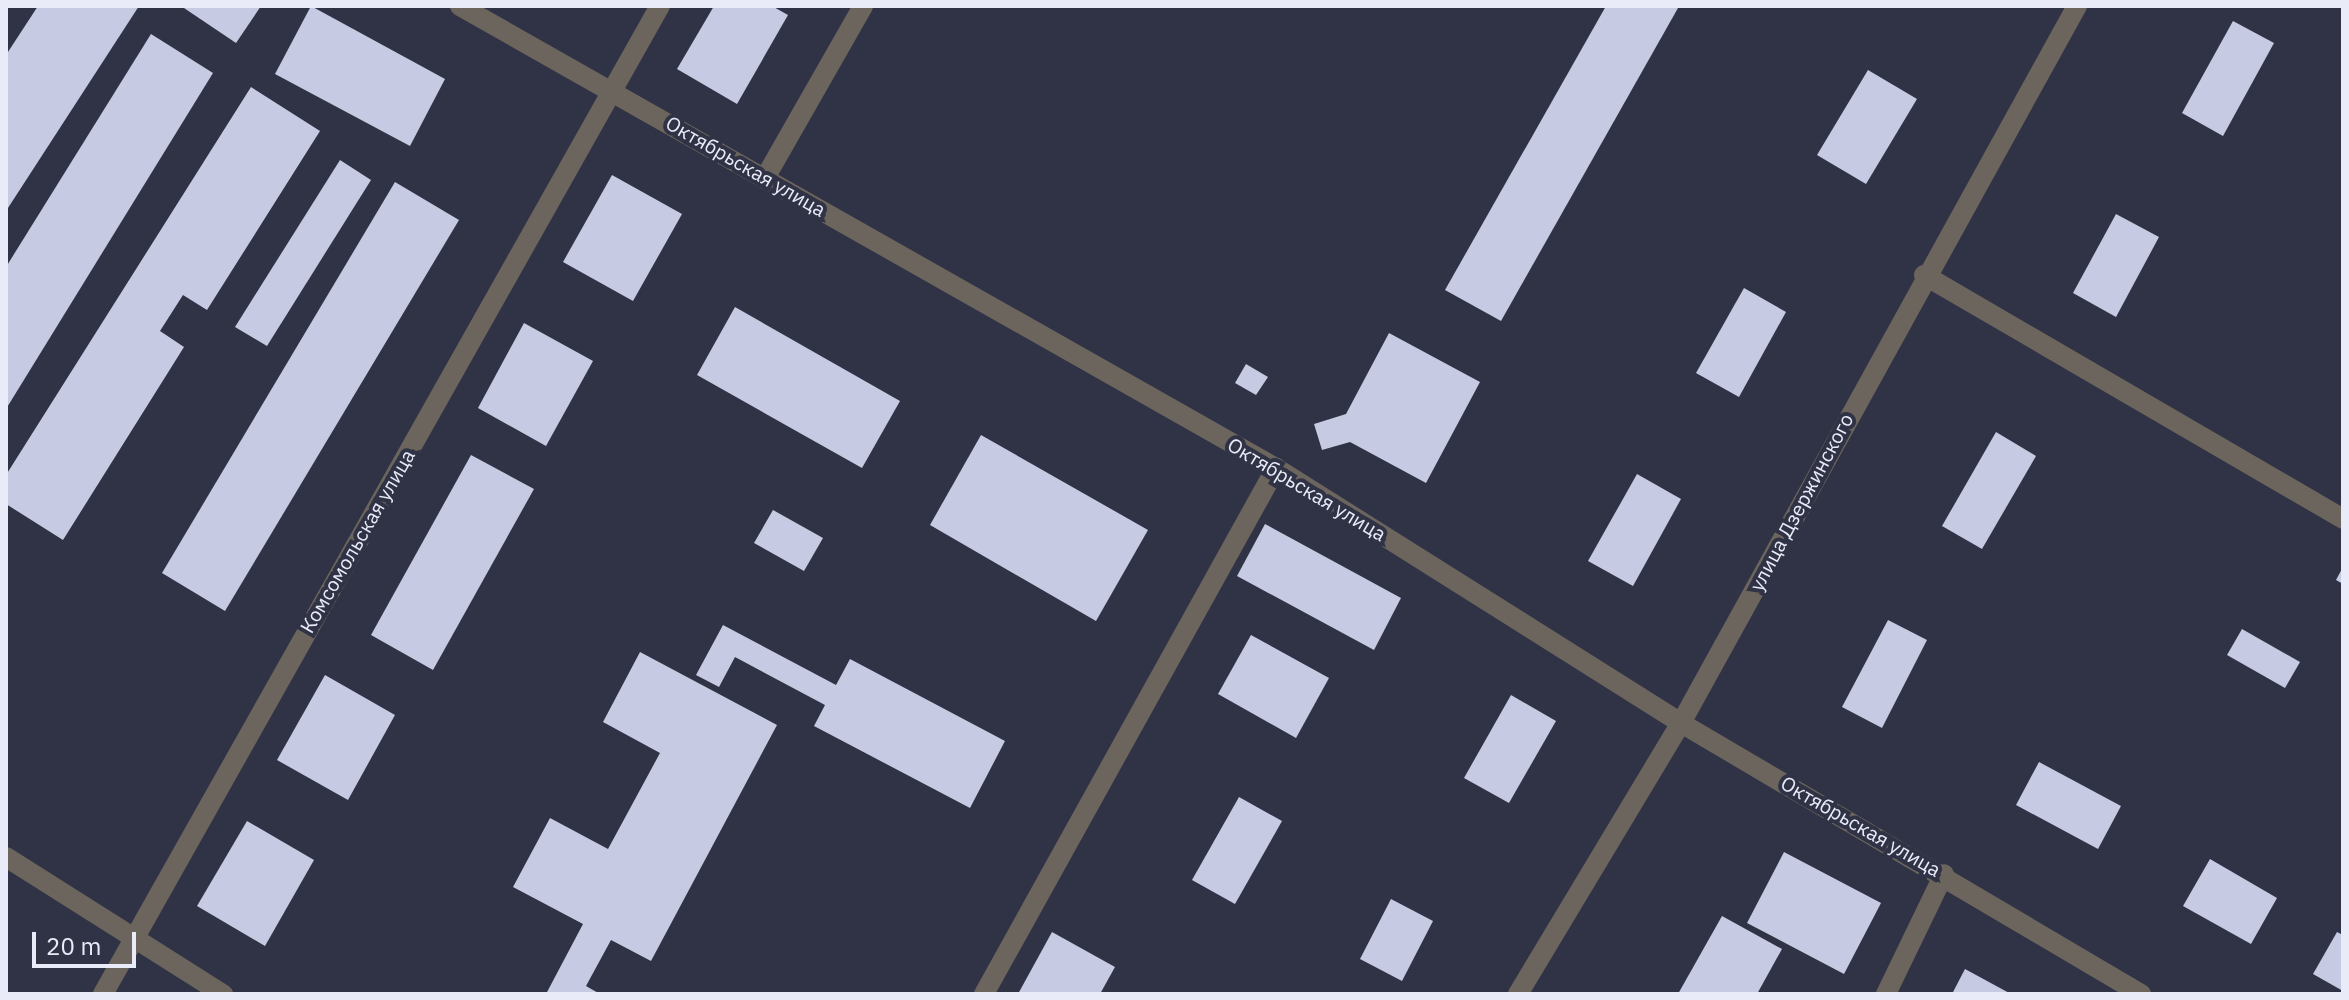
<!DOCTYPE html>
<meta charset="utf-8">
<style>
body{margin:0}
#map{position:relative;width:2349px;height:1000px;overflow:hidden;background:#303346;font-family:"IBM Plex Sans",sans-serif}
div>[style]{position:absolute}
.building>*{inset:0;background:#c6cbe3}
.minor>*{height:20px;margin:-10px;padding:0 10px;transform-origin:10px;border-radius:10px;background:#6c655d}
span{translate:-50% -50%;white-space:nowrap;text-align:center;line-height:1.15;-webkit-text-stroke:8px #303346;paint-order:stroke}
.street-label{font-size:20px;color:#e9ebf8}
.frame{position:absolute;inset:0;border:8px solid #e9ebf8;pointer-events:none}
.scale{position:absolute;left:32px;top:932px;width:104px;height:36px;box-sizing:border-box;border:4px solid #e9ebf8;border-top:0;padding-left:10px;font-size:24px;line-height:28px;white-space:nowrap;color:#e9ebf8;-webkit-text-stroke:6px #303346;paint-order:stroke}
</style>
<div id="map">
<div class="building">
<i style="clip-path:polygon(38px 6px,139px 6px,6px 211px,6px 55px)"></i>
<i style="clip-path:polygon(181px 6px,261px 6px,236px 43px)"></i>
<i style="clip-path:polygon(311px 6px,445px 79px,410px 146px,275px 74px)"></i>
<i style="clip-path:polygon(714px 6px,772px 6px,788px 15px,737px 104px,677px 69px)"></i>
<i style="clip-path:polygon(1606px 6px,1678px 8px,1501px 321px,1445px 290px)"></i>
<i style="clip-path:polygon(2233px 21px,2274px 43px,2223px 136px,2182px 113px)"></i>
<i style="clip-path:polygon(151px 34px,213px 73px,6px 409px,6px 267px)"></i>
<i style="clip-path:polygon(1868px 70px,1917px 99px,1866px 184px,1817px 155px)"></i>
<i style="clip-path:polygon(251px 87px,320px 131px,207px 310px,183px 295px,160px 331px,184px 347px,63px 540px,6px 504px,6px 475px)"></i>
<i style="clip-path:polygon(340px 160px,371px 180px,267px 346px,235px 327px)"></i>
<i style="clip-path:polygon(612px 175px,682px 214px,633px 301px,563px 262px)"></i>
<i style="clip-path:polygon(395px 182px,459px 220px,225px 611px,162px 573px)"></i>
<i style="clip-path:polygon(2116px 214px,2159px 237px,2116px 317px,2073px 293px)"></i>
<i style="clip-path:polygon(1744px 288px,1786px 312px,1739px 397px,1696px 373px)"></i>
<i style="clip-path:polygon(735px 307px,900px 401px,862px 468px,697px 375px)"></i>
<i style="clip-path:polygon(524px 323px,593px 361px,546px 446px,478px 408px)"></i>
<i style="clip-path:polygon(1389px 333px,1480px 382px,1426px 483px,1350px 442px,1322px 450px,1314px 424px,1346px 414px)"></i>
<i style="clip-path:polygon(1246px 364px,1268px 377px,1256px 395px,1235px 383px)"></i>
<i style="clip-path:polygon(1996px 432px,2036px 456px,1982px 549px,1942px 526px)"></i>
<i style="clip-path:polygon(981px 435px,1148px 530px,1096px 621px,930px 525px)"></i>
<i style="clip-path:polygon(471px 455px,534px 489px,433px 670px,371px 635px)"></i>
<i style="clip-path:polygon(1637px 474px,1681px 499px,1633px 586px,1588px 561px)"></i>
<i style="clip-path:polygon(773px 510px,823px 538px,804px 571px,754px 543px)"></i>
<i style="clip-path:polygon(1265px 524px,1401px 598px,1374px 650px,1237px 576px)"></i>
<i style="clip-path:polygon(2343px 567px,2343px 584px,2336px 580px)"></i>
<i style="clip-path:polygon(1888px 620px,1927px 640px,1882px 728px,1842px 707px)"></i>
<i style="clip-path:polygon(723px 625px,836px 685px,850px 659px,1005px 741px,970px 808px,814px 726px,825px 705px,735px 657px,719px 687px,696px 675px)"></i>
<i style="clip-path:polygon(2242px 629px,2300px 662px,2285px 688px,2227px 655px)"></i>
<i style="clip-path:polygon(1251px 635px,1329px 678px,1296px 738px,1218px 694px)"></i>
<i style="clip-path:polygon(640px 652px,777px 725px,651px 961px,611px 940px,586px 986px,600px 994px,546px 994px,583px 924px,513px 887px,550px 818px,608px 849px,660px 753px,603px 722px)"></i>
<i style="clip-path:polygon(325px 675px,395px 715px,348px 800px,277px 760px)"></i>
<i style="clip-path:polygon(1511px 695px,1556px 721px,1509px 803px,1464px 778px)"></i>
<i style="clip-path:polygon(2039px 762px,2121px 806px,2098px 849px,2016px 805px)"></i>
<i style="clip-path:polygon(1239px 797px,1282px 821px,1235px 904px,1192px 880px)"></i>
<i style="clip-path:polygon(247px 821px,314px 860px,265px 946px,197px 906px)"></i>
<i style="clip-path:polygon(1784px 852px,1881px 903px,1844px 974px,1747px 923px)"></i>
<i style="clip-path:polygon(2210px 859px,2277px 898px,2251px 944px,2183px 906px)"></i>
<i style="clip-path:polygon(1391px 899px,1433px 921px,1402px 981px,1360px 959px)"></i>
<i style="clip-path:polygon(1722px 916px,1782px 949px,1757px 994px,1678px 994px)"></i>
<i style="clip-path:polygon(1052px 932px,1115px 967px,1100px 994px,1018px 994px)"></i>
<i style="clip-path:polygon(2337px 932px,2343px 935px,2343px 991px,2313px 974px)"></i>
<i style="clip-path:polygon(1965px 969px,2011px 994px,1952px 994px)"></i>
</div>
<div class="minor">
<i style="left:460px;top:6px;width:938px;rotate:29.52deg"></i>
<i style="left:1276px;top:468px;width:479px;rotate:32.2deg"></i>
<i style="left:1681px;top:723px;width:534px;rotate:30.5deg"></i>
<i style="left:765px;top:178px;width:198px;rotate:-60.3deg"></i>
<i style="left:1924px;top:275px;width:485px;rotate:30.2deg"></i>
<i style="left:6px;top:857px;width:257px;rotate:32.3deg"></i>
<i style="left:103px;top:994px;width:1134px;rotate:-60.59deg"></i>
<i style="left:984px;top:994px;width:602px;rotate:-60.96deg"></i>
<i style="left:1518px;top:994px;width:316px;rotate:-59deg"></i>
<i style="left:1681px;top:723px;width:819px;rotate:-61.09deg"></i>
<i style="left:1886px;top:994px;width:133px;rotate:-64.2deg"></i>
</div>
<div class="street-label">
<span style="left:746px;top:166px;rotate:30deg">Октябрьская улица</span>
<span style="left:1307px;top:489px;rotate:31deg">Октябрьская улица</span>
<span style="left:1801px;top:502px;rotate:-62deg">улица Дзержинского</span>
<span style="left:357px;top:541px;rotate:-60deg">Комсомольская улица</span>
<span style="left:1861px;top:826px;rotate:30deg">Октябрьская улица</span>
</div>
<div class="frame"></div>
<div class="scale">20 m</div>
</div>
